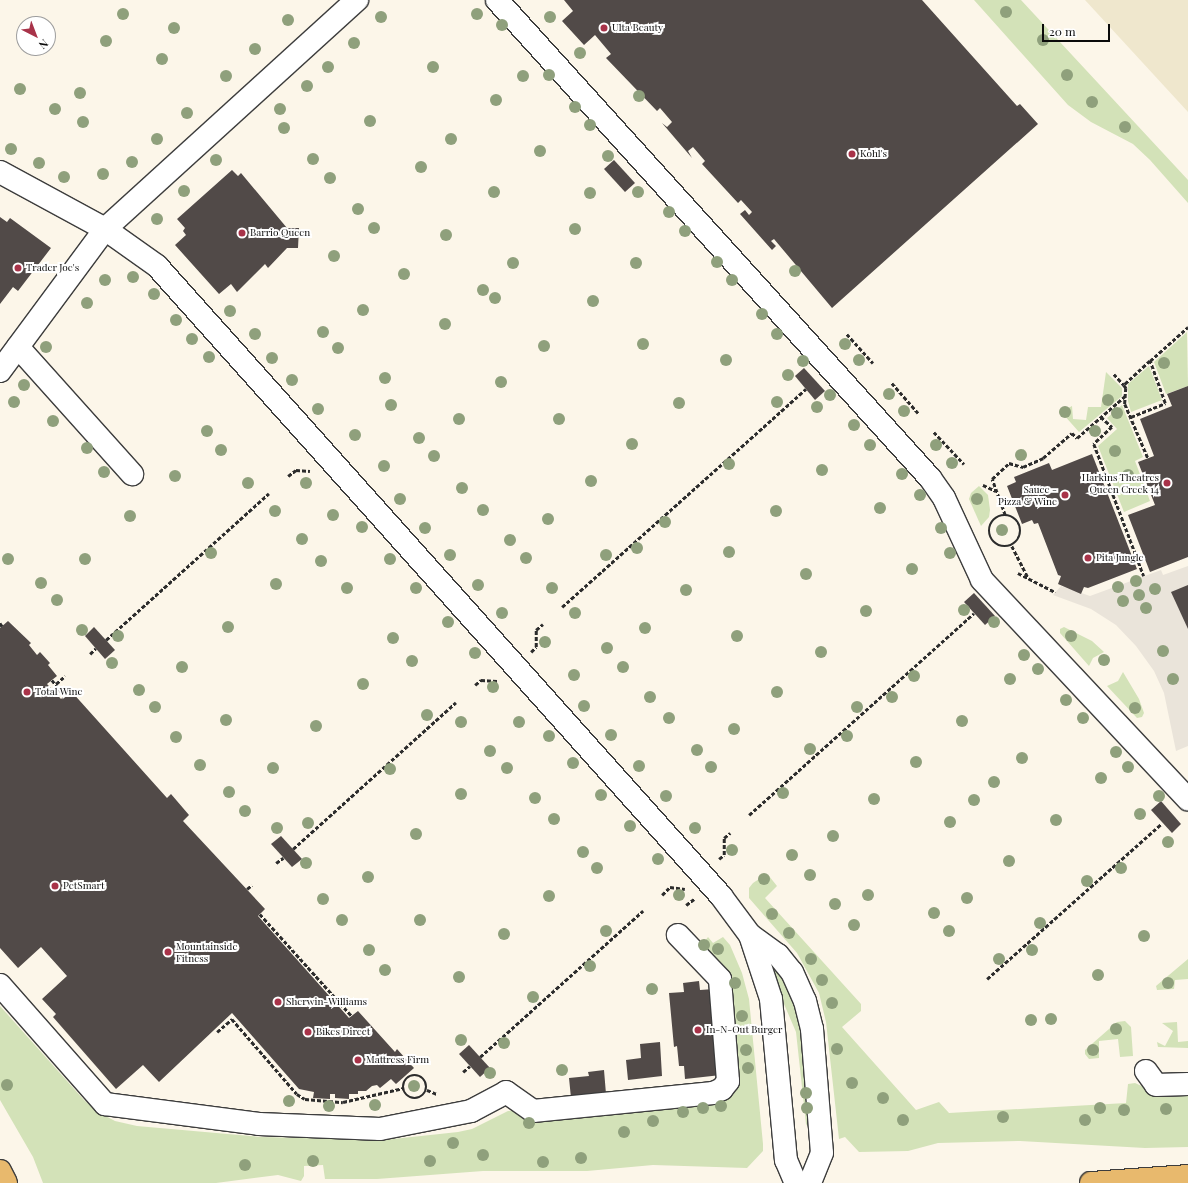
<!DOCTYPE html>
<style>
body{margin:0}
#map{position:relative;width:1188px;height:1183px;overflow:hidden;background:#fcf6e9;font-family:"Playfair Display",serif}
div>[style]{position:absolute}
.farmland>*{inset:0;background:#efe7cd}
.green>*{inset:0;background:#d3e2b8}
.plaza>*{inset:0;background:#eae4da}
.building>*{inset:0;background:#514a48}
.path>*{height:2.5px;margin-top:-1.25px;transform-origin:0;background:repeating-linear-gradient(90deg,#2c2c2c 0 4px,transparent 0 6px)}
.path>.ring{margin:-1.25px;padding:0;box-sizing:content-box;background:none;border:2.5px solid #2c2c2c;border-radius:50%}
.roads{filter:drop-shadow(1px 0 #3d3d3d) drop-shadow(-1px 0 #3d3d3d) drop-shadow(0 1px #3d3d3d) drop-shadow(0 -1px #3d3d3d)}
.minor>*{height:22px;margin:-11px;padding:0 11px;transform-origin:11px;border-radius:11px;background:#fff}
.major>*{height:22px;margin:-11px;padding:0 11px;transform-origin:11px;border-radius:11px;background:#e8b96d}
.trees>*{width:12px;height:12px;margin:-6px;border-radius:50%;background:#8fa07c}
.dots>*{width:11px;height:11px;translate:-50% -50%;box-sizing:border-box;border:2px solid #fff;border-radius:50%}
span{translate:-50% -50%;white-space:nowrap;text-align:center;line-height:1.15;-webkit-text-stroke:4px #fff;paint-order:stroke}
.poi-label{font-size:10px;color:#0a0a0a}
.left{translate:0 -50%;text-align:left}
.right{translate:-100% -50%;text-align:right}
.north{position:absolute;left:16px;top:16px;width:40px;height:40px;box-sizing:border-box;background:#fff;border:1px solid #9d9d9d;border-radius:50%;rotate:138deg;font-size:11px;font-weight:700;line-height:16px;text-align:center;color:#0a0a0a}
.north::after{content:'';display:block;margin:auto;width:14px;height:18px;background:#a83349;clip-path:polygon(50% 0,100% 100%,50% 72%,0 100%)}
.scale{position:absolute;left:1042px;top:24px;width:68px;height:18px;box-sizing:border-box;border:2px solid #0a0a0a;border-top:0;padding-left:5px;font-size:12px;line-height:14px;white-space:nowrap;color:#0a0a0a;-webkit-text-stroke:3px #fff;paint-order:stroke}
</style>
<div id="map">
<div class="farmland">
<i style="clip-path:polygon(1085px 0,1188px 0,1188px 112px)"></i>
</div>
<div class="green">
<i style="clip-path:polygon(974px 0,1021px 0,1188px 180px,1188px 203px,1150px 160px,1133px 144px,1091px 122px,1068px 105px)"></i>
<i style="clip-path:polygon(1187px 332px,1188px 386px,1166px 394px,1154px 362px)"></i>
<i style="clip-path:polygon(1149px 366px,1162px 400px,1131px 412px,1128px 401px,1128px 384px)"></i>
<i style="clip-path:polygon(1106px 372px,1122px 388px,1122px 396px,1079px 432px,1063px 414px,1063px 411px,1072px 406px,1073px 419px,1086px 420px,1088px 407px,1101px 407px)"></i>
<i style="clip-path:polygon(1122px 405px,1143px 457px,1135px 461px,1150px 501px,1124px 512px,1098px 446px,1117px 429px,1107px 418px)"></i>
<i style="clip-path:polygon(979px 486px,988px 495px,990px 510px,989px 517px,981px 526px,969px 499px,971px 493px)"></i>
<i style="clip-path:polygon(1064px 627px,1092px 641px,1104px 652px,1093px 658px,1089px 666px,1060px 633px,1060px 629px)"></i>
<i style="clip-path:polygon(1123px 672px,1139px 699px,1144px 713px,1142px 717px,1137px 718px,1107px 686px,1118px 681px)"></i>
<i style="clip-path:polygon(769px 876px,777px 886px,765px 898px,861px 1004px,861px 1011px,842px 1027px,916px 1110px,939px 1102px,949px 1113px,1126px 1103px,1128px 1084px,1135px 1083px,1146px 1088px,1188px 1090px,1188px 1147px,1145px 1148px,1020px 1141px,938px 1143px,908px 1151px,859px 1152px,845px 1137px,839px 1139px,826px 1022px,819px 993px,797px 953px,749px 898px,749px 888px,753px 883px,762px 877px)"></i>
<i style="clip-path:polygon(708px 937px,713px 943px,723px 937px,730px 945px,742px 973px,749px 999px,763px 1144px,763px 1151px,747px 1168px,653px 1165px,587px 1171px,483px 1171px,377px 1179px,325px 1179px,323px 1165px,304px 1166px,304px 1176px,301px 1181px,278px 1175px,216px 1183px,43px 1183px,33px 1157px,0 1100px,0 1006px,84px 1100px,98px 1112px,115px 1121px,137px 1126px,261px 1137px,384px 1140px,458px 1132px,472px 1129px,508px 1111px,727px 1098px,735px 1088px,702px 945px)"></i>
<i style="clip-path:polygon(1188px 959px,1188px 979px,1175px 980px,1174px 989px,1157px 990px,1156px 986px)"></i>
<i style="clip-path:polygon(775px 963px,800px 1007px,809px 1128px,806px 1124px,796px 1032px,784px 1004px,773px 967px)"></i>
<i style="clip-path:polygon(1125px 1021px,1131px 1027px,1133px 1056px,1120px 1057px,1118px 1039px,1099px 1041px,1099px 1058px,1089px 1059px,1085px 1054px,1085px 1050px,1117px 1022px)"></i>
<i style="clip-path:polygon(1177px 1022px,1178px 1042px,1188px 1041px,1188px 1048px,1158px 1047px,1157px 1042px,1165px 1046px,1173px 1031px,1162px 1023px)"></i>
</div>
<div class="plaza">
<i style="clip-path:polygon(1188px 566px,1188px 746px,1176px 751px,1164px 693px,1154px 671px,1136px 646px,1116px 625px,1091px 609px,1053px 595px,1061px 586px,1090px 596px,1161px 570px,1163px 575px)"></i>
</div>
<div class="building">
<i style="clip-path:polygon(564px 0,922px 0,1017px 106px,1020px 104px,1038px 124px,832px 308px,774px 239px,771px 241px,776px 246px,772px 250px,740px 214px,745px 210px,749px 215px,752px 212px,741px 200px,738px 203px,702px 164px,705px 161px,693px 147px,688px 151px,692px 158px,662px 123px,667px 127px,672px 122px,660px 108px,657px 111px,606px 58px,611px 54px,595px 35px,584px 45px,562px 21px,573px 11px)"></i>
<i style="clip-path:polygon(614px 160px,635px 183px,625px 192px,604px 169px)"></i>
<i style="clip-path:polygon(232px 170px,238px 176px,241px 173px,287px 228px,299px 228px,298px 248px,287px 248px,268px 268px,265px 264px,237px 292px,231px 284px,219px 294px,175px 245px,186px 235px,183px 231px,185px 228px,177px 219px)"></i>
<i style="clip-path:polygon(0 217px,7px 222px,10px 218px,51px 248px,18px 291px,13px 287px,0 304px)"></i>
<i style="clip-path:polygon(804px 368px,825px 391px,815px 400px,795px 376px)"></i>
<i style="clip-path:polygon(1188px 386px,1188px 557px,1150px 572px,1128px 515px,1155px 505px,1138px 462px,1154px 456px,1140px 419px,1172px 406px,1167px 394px)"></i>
<i style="clip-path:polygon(1092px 454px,1137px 569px,1088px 588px,1084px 587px,1081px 594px,1058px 584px,1061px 576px,1058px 575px,1038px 523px,1034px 524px,1032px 520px,1022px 524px,1007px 486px,1016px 482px,1014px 477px,1049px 463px,1052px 470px)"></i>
<i style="clip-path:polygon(1188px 585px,1188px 629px,1171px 592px)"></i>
<i style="clip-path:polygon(974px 593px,995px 616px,985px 625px,964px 602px)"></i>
<i style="clip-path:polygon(8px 621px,31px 643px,29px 645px,37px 655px,40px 652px,50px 663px,48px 665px,57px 676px,47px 684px,61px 699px,71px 691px,167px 798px,171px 794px,189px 815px,183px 821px,265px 909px,258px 916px,349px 1018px,358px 1011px,395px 1052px,397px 1049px,414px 1068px,396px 1084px,391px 1079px,380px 1088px,377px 1085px,372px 1086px,366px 1091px,358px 1091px,358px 1094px,349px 1094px,349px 1099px,335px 1098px,335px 1094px,330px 1094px,330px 1099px,313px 1098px,314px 1092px,299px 1089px,232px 1013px,159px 1082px,143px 1065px,116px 1089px,53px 1017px,56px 1014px,42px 999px,67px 976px,41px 947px,18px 968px,0 948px,0 628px)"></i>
<i style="clip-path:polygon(94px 627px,115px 650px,105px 659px,85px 636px)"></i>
<i style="clip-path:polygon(1161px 801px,1181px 824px,1172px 833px,1151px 810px)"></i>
<i style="clip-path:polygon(281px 836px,302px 859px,292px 867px,271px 844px)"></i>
<i style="clip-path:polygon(699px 981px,700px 990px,714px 989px,733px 1006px,739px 1073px,685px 1079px,684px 1066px,679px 1066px,677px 1046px,674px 1047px,669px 993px,684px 992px,683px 983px)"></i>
<i style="clip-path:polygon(660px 1042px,662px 1076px,628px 1080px,626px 1060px,641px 1058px,640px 1044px)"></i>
<i style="clip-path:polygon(469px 1045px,490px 1068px,480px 1077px,459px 1054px)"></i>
<i style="clip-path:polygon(604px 1070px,606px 1094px,571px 1098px,569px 1078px,589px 1076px,588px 1072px)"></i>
</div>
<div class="path">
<i style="left:847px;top:334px;width:39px;rotate:48deg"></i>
<i style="left:1150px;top:361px;width:51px;rotate:-41.8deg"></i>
<i style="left:1114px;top:374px;width:15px;rotate:48deg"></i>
<i style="left:892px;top:383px;width:40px;rotate:49deg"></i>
<i style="left:1101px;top:417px;width:15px;rotate:42deg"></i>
<i style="left:1112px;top:427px;width:25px;rotate:137deg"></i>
<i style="left:1094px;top:444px;width:141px;rotate:69.3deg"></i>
<i style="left:1131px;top:417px;width:37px;rotate:-22deg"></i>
<i style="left:1165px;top:403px;width:45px;rotate:-109.7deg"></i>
<i style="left:1150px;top:361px;width:35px;rotate:137deg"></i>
<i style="left:1124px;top:385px;width:4px;rotate:56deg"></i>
<i style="left:1126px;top:388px;width:16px;rotate:94deg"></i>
<i style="left:1125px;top:404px;width:59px;rotate:66.9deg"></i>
<i style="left:934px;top:432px;width:44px;rotate:46.8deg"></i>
<i style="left:288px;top:476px;width:10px;rotate:-37deg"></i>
<i style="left:296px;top:470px;width:14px;rotate:4deg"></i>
<i style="left:983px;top:485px;width:14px;rotate:25deg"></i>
<i class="ring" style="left:989px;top:515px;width:29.5px;height:29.5px"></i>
<i style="left:1005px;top:515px;width:38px;rotate:-110deg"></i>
<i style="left:992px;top:479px;width:23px;rotate:-43deg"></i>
<i style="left:1009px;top:463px;width:15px;rotate:16deg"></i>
<i style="left:1023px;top:467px;width:22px;rotate:-24deg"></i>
<i style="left:1043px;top:458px;width:38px;rotate:-41deg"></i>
<i style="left:1072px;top:433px;width:7px;rotate:45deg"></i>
<i style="left:1077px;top:438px;width:64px;rotate:-41.2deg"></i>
<i style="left:1012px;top:546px;width:36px;rotate:63deg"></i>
<i style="left:1018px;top:573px;width:42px;rotate:27.2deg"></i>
<i style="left:562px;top:607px;width:327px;rotate:-41.8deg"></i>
<i style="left:0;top:623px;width:4px;rotate:56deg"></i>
<i style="left:106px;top:640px;width:219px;rotate:-42deg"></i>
<i style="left:531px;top:652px;width:7px;rotate:-45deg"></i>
<i style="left:536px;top:647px;width:17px;rotate:-90deg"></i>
<i style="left:536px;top:630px;width:9px;rotate:-41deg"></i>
<i style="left:90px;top:654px;width:8px;rotate:-45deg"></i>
<i style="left:52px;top:680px;width:21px;rotate:51deg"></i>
<i style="left:56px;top:684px;width:12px;rotate:-42deg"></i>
<i style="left:475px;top:685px;width:8px;rotate:-40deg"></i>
<i style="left:481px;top:680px;width:16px;rotate:4deg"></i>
<i style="left:749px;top:815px;width:302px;rotate:-41.9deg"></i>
<i style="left:293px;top:849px;width:219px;rotate:-42deg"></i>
<i style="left:719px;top:859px;width:6px;rotate:-39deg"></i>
<i style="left:724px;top:855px;width:17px;rotate:-90deg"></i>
<i style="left:724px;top:838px;width:8px;rotate:-40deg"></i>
<i style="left:276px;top:863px;width:9px;rotate:-36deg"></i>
<i style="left:247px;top:889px;width:6px;rotate:-39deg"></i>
<i style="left:662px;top:895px;width:11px;rotate:-45deg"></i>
<i style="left:670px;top:887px;width:15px;rotate:8deg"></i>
<i style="left:686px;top:905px;width:10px;rotate:-37deg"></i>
<i style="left:260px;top:914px;width:137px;rotate:48deg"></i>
<i style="left:987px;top:979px;width:234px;rotate:-41.7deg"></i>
<i style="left:217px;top:1032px;width:20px;rotate:-41deg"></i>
<i style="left:232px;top:1019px;width:99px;rotate:49.1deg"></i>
<i style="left:297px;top:1094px;width:9px;rotate:32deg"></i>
<i style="left:305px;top:1099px;width:38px;rotate:5deg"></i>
<i style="left:343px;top:1102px;width:62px;rotate:-13.1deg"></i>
<i style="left:480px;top:1057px;width:219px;rotate:-41.9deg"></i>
<i style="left:463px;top:1072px;width:9px;rotate:-41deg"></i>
<i class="ring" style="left:403px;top:1075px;width:21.5px;height:21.5px"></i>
<i style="left:427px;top:1090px;width:11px;rotate:22deg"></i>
</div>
<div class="roads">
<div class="minor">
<i style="left:497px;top:0;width:645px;rotate:47.83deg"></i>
<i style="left:930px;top:478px;width:24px;rotate:55deg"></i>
<i style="left:944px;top:498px;width:90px;rotate:65.1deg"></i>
<i style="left:982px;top:580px;width:301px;rotate:46.8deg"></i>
<i style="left:0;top:172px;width:119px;rotate:28.5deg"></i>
<i style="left:105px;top:229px;width:64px;rotate:35.4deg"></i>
<i style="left:157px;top:266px;width:846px;rotate:48.16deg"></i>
<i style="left:721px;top:896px;width:49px;rotate:53.4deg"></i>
<i style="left:750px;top:935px;width:34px;rotate:36deg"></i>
<i style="left:778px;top:955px;width:22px;rotate:51deg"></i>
<i style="left:792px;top:972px;width:32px;rotate:66deg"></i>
<i style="left:805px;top:1001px;width:29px;rotate:76deg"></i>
<i style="left:812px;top:1029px;width:124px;rotate:85.4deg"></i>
<i style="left:822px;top:1153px;width:32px;rotate:112deg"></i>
<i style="left:18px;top:347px;width:171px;rotate:48.1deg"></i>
<i style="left:0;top:371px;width:177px;rotate:-53.5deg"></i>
<i style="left:105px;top:229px;width:341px;rotate:-42.3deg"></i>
<i style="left:750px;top:935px;width:67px;rotate:71.8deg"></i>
<i style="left:771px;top:999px;width:162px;rotate:84.7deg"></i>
<i style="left:786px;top:1160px;width:25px;rotate:67deg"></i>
<i style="left:0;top:985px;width:159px;rotate:48.6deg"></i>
<i style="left:105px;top:1104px;width:155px;rotate:7.4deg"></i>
<i style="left:259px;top:1124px;width:121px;rotate:2.4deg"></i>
<i style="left:380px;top:1129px;width:93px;rotate:-11.2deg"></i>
<i style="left:471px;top:1111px;width:40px;rotate:-28deg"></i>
<i style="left:506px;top:1092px;width:33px;rotate:35deg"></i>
<i style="left:533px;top:1111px;width:181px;rotate:-5.7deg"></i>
<i style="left:713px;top:1093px;width:10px;rotate:-24deg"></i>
<i style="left:722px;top:1089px;width:10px;rotate:-53deg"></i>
<i style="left:728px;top:1081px;width:102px;rotate:-94.5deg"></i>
<i style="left:720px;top:979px;width:61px;rotate:-133.7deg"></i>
<i style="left:1146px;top:1071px;width:17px;rotate:54deg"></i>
<i style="left:1156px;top:1085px;width:32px;rotate:-2deg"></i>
</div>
<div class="major">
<i style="left:0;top:1171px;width:13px;rotate:63deg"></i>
<i style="left:1091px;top:1183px;width:97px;rotate:-4.1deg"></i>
</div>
</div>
<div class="trees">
<i style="left:1006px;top:12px"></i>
<i style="left:123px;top:14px"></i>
<i style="left:477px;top:14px"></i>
<i style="left:381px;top:17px"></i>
<i style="left:550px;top:17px"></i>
<i style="left:288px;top:20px"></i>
<i style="left:502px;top:25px"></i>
<i style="left:174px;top:28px"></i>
<i style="left:1043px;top:40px"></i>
<i style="left:106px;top:41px"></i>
<i style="left:354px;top:43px"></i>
<i style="left:255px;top:49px"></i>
<i style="left:580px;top:53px"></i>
<i style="left:162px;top:59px"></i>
<i style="left:328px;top:67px"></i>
<i style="left:433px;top:67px"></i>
<i style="left:549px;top:75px"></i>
<i style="left:1067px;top:75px"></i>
<i style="left:226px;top:76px"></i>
<i style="left:523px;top:76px"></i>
<i style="left:307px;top:86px"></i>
<i style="left:20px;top:89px"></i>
<i style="left:80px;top:93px"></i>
<i style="left:639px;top:96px"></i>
<i style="left:496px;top:100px"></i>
<i style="left:1092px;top:102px"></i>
<i style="left:575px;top:107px"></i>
<i style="left:55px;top:109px"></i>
<i style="left:280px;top:109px"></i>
<i style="left:187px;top:113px"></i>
<i style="left:370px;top:121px"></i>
<i style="left:83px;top:122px"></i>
<i style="left:590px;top:125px"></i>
<i style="left:1125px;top:127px"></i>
<i style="left:284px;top:128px"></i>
<i style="left:157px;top:139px"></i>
<i style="left:451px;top:139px"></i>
<i style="left:11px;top:149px"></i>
<i style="left:540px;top:151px"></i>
<i style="left:608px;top:156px"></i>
<i style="left:313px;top:159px"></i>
<i style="left:216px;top:160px"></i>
<i style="left:132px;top:162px"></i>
<i style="left:39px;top:163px"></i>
<i style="left:421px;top:167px"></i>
<i style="left:103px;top:174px"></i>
<i style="left:64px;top:177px"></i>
<i style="left:330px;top:178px"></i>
<i style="left:184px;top:191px"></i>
<i style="left:494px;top:192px"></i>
<i style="left:638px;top:192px"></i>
<i style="left:590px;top:193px"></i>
<i style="left:358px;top:209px"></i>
<i style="left:669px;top:212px"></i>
<i style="left:157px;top:219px"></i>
<i style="left:374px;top:228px"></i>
<i style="left:575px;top:229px"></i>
<i style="left:685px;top:231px"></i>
<i style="left:446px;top:235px"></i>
<i style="left:334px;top:256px"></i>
<i style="left:717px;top:262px"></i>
<i style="left:513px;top:263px"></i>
<i style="left:636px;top:263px"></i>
<i style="left:795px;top:271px"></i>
<i style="left:404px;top:274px"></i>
<i style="left:133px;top:277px"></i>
<i style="left:105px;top:280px"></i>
<i style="left:732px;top:280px"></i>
<i style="left:483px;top:290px"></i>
<i style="left:154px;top:294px"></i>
<i style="left:495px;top:298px"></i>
<i style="left:593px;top:301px"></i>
<i style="left:87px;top:303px"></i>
<i style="left:363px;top:310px"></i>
<i style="left:230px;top:311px"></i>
<i style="left:762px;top:314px"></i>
<i style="left:176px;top:320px"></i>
<i style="left:445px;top:324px"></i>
<i style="left:323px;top:332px"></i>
<i style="left:255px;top:334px"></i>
<i style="left:777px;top:334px"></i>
<i style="left:192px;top:339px"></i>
<i style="left:643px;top:344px"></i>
<i style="left:845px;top:344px"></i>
<i style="left:544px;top:346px"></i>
<i style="left:46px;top:347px"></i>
<i style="left:338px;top:348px"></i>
<i style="left:209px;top:357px"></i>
<i style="left:272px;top:358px"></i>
<i style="left:726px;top:360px"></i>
<i style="left:859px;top:360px"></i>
<i style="left:803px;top:361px"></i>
<i style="left:1164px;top:363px"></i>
<i style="left:788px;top:375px"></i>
<i style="left:385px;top:378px"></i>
<i style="left:292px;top:380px"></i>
<i style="left:501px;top:382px"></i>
<i style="left:24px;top:385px"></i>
<i style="left:889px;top:394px"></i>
<i style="left:830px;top:395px"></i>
<i style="left:1108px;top:400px"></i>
<i style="left:14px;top:402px"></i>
<i style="left:777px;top:402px"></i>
<i style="left:679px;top:403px"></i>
<i style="left:391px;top:405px"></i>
<i style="left:817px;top:407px"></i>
<i style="left:318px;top:409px"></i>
<i style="left:904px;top:411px"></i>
<i style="left:1065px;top:412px"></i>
<i style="left:1117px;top:413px"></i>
<i style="left:459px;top:419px"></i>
<i style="left:559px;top:419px"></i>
<i style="left:53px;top:421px"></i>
<i style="left:854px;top:425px"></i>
<i style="left:207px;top:431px"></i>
<i style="left:1095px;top:431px"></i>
<i style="left:355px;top:435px"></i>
<i style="left:419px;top:438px"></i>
<i style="left:632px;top:444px"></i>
<i style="left:870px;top:445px"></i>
<i style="left:936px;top:445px"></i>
<i style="left:87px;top:448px"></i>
<i style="left:221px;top:450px"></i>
<i style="left:1115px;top:451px"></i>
<i style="left:1021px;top:455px"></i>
<i style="left:434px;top:456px"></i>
<i style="left:952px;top:463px"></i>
<i style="left:729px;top:464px"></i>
<i style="left:384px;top:466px"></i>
<i style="left:822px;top:470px"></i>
<i style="left:104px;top:472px"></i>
<i style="left:902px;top:474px"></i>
<i style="left:1128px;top:475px"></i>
<i style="left:175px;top:476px"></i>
<i style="left:591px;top:481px"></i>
<i style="left:248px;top:483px"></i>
<i style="left:306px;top:483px"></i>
<i style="left:462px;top:488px"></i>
<i style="left:920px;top:495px"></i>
<i style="left:400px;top:499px"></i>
<i style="left:977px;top:499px"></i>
<i style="left:880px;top:508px"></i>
<i style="left:483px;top:510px"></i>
<i style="left:275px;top:511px"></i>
<i style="left:776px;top:511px"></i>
<i style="left:333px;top:515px"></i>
<i style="left:130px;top:516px"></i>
<i style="left:548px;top:519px"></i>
<i style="left:665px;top:522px"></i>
<i style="left:362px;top:527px"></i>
<i style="left:425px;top:528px"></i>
<i style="left:941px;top:528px"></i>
<i style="left:1002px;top:530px"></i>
<i style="left:302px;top:539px"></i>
<i style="left:510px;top:540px"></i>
<i style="left:637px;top:548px"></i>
<i style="left:729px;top:552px"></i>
<i style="left:211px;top:553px"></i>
<i style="left:950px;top:553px"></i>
<i style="left:450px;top:555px"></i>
<i style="left:606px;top:555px"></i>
<i style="left:526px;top:558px"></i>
<i style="left:8px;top:559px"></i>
<i style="left:85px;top:559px"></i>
<i style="left:390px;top:559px"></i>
<i style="left:321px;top:561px"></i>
<i style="left:912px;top:569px"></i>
<i style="left:806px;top:574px"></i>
<i style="left:1136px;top:581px"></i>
<i style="left:41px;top:583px"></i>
<i style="left:276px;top:584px"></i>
<i style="left:478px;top:585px"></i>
<i style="left:1118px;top:587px"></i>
<i style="left:347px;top:588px"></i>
<i style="left:416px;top:588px"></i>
<i style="left:552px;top:588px"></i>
<i style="left:1155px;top:589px"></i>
<i style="left:686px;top:590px"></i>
<i style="left:1139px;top:595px"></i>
<i style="left:57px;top:600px"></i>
<i style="left:1123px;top:601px"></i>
<i style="left:1146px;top:608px"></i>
<i style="left:964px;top:610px"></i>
<i style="left:866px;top:611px"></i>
<i style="left:502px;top:613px"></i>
<i style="left:575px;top:613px"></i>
<i style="left:448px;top:622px"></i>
<i style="left:994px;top:622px"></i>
<i style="left:228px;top:627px"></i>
<i style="left:645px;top:628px"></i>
<i style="left:82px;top:630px"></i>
<i style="left:118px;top:636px"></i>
<i style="left:737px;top:636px"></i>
<i style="left:1071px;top:636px"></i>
<i style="left:393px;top:638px"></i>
<i style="left:545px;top:642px"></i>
<i style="left:607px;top:648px"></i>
<i style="left:1163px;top:651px"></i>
<i style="left:821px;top:652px"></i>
<i style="left:475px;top:653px"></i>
<i style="left:1024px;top:655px"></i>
<i style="left:1104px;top:660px"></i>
<i style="left:412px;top:661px"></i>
<i style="left:112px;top:663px"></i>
<i style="left:182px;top:667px"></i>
<i style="left:623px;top:667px"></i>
<i style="left:1038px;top:669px"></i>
<i style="left:574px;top:675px"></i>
<i style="left:914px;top:676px"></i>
<i style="left:1010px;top:679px"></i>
<i style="left:1173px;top:679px"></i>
<i style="left:363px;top:684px"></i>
<i style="left:493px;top:687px"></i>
<i style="left:139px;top:690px"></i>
<i style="left:777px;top:692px"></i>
<i style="left:650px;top:697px"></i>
<i style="left:892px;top:697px"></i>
<i style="left:1066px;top:700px"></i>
<i style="left:584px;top:706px"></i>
<i style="left:155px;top:707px"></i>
<i style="left:857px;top:707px"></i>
<i style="left:1135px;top:708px"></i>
<i style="left:427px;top:715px"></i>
<i style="left:669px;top:718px"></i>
<i style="left:1083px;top:718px"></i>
<i style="left:226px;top:720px"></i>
<i style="left:962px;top:721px"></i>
<i style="left:461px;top:722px"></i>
<i style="left:519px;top:722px"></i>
<i style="left:316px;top:726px"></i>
<i style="left:734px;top:729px"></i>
<i style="left:611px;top:735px"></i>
<i style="left:549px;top:736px"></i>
<i style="left:847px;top:736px"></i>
<i style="left:176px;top:737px"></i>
<i style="left:810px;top:749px"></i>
<i style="left:697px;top:750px"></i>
<i style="left:490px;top:751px"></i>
<i style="left:1116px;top:752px"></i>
<i style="left:1022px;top:758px"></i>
<i style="left:916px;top:762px"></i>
<i style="left:573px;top:763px"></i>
<i style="left:200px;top:765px"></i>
<i style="left:639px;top:766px"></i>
<i style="left:711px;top:767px"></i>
<i style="left:1128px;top:767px"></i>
<i style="left:273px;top:768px"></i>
<i style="left:507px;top:768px"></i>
<i style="left:390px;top:769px"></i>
<i style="left:1101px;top:778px"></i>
<i style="left:994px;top:782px"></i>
<i style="left:229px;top:792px"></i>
<i style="left:783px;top:793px"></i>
<i style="left:461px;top:794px"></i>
<i style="left:601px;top:795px"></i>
<i style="left:666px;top:796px"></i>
<i style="left:1159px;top:796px"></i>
<i style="left:535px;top:798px"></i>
<i style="left:874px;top:799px"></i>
<i style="left:974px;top:800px"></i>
<i style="left:245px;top:811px"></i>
<i style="left:1140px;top:814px"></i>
<i style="left:554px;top:819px"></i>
<i style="left:1056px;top:820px"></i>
<i style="left:950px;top:822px"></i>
<i style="left:308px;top:823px"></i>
<i style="left:630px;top:826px"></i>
<i style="left:277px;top:828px"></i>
<i style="left:695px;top:828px"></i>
<i style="left:416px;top:834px"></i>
<i style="left:833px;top:836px"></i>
<i style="left:1168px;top:842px"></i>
<i style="left:732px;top:850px"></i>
<i style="left:583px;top:852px"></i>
<i style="left:792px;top:855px"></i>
<i style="left:658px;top:859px"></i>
<i style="left:1009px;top:861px"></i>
<i style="left:306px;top:863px"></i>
<i style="left:597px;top:868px"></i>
<i style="left:1121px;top:868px"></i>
<i style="left:810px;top:875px"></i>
<i style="left:368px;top:877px"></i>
<i style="left:764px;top:879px"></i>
<i style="left:1087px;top:881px"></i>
<i style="left:679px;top:895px"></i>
<i style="left:868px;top:895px"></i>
<i style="left:549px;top:896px"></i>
<i style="left:967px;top:898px"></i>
<i style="left:323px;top:899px"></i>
<i style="left:835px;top:904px"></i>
<i style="left:934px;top:913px"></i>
<i style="left:772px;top:914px"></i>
<i style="left:342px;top:920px"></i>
<i style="left:420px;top:920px"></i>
<i style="left:1040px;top:923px"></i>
<i style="left:854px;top:925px"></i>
<i style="left:606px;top:931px"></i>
<i style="left:949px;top:931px"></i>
<i style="left:789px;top:933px"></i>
<i style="left:504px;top:934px"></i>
<i style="left:1144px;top:936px"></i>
<i style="left:704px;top:945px"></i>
<i style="left:718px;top:949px"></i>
<i style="left:369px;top:950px"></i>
<i style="left:1032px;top:950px"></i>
<i style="left:811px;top:959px"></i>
<i style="left:999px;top:959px"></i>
<i style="left:590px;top:966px"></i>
<i style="left:385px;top:970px"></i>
<i style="left:1098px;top:975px"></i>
<i style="left:459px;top:977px"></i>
<i style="left:822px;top:980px"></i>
<i style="left:735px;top:983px"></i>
<i style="left:1168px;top:983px"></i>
<i style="left:652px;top:989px"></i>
<i style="left:533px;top:997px"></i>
<i style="left:832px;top:1003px"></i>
<i style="left:742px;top:1016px"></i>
<i style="left:1051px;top:1019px"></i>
<i style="left:1031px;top:1020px"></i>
<i style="left:1116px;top:1029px"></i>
<i style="left:461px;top:1040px"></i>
<i style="left:504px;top:1043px"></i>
<i style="left:837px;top:1049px"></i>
<i style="left:746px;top:1050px"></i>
<i style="left:1093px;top:1050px"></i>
<i style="left:748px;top:1068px"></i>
<i style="left:562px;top:1070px"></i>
<i style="left:490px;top:1073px"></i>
<i style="left:852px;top:1083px"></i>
<i style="left:7px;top:1085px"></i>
<i style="left:414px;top:1086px"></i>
<i style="left:806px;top:1093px"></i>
<i style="left:883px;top:1098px"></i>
<i style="left:289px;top:1101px"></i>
<i style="left:375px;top:1105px"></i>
<i style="left:329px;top:1106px"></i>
<i style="left:721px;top:1106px"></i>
<i style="left:703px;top:1108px"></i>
<i style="left:807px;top:1108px"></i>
<i style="left:1100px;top:1108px"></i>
<i style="left:1166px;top:1109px"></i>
<i style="left:1124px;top:1110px"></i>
<i style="left:683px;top:1112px"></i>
<i style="left:1003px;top:1117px"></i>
<i style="left:903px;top:1120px"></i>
<i style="left:1085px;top:1120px"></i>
<i style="left:653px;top:1121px"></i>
<i style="left:529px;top:1123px"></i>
<i style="left:624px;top:1132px"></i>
<i style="left:453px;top:1143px"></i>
<i style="left:483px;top:1155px"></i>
<i style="left:581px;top:1158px"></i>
<i style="left:313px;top:1161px"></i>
<i style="left:430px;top:1161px"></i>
<i style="left:543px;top:1162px"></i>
<i style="left:245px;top:1165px"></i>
</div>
<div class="dots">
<i style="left:604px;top:28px;background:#a83349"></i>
<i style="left:852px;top:154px;background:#a83349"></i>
<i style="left:242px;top:233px;background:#a83349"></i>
<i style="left:18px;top:268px;background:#a83349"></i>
<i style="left:1167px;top:483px;background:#a83349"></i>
<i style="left:1065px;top:495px;background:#a83349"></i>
<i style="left:1088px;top:558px;background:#a83349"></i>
<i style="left:27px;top:692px;background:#a83349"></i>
<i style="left:55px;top:886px;background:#a83349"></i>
<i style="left:168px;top:952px;background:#a83349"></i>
<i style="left:278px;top:1002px;background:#a83349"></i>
<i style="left:698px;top:1030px;background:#a83349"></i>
<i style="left:308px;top:1032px;background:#a83349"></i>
<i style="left:358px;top:1060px;background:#a83349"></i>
</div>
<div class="poi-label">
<span class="left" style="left:612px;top:28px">Ulta Beauty</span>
<span class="left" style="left:860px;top:154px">Kohl's</span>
<span class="left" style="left:250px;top:233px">Barrio Queen</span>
<span class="left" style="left:26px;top:268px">Trader Joe's</span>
<span class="right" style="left:1159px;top:483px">Harkins Theatres<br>Queen Creek 14</span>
<span class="right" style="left:1057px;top:495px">Sauce -<br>Pizza &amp; Wine</span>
<span class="left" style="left:1096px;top:558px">Pita Jungle</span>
<span class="left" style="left:35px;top:692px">Total Wine</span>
<span class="left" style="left:63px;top:886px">PetSmart</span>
<span class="left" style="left:176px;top:952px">Mountainside<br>Fitness</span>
<span class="left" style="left:286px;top:1002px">Sherwin-Williams</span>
<span class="left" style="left:706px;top:1030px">In-N-Out Burger</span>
<span class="left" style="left:316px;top:1032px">Bikes Direct</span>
<span class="left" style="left:366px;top:1060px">Mattress Firm</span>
</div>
<div class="north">N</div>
<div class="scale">20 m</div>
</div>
